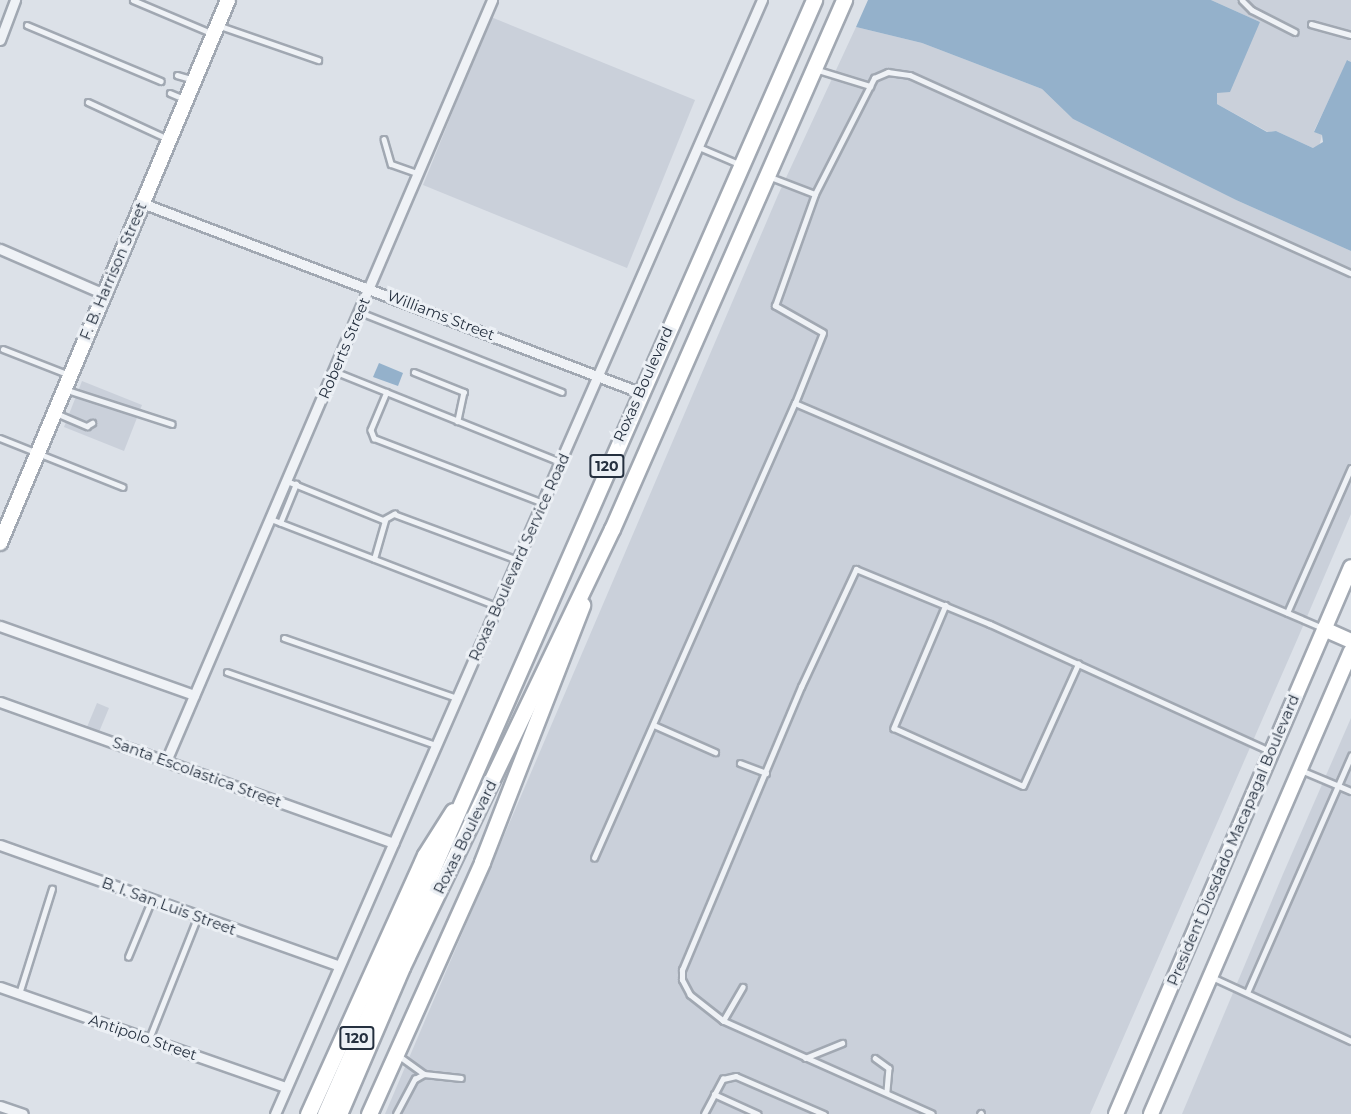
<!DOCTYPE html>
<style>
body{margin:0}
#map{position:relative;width:1351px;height:1114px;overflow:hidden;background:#dce1e8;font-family:Montserrat,sans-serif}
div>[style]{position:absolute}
.built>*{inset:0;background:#cad0da}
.water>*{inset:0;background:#94b1cb}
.roads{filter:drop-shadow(2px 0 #a1a8b2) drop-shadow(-2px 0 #a1a8b2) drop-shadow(0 2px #a1a8b2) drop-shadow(0 -2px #a1a8b2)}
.service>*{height:4.5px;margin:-2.25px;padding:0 2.25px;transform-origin:2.25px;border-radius:2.25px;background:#eff2f6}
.minor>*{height:9px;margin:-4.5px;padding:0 4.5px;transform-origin:4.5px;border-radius:4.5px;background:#eff2f6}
.secondary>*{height:14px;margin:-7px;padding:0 7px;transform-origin:7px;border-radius:7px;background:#fff}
.primary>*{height:15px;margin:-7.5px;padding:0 7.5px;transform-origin:7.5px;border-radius:7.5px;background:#fff}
.trunk>*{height:15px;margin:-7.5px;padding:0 7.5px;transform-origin:7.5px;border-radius:7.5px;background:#fff}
span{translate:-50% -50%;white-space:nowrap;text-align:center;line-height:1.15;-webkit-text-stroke:6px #ecf0f5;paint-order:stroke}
.shield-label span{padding:2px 4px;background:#ecf0f5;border:2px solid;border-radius:4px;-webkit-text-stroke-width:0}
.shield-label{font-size:14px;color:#25303f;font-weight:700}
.street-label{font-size:15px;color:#25303f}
</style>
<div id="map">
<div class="built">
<i style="clip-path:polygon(1211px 0,1351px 0,1351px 62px,1348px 60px,1314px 131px,1322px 135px,1319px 147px,1313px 148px,1276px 131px,1268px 132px,1217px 104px,1214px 98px,1260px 22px)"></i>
<i style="clip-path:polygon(491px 17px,695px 100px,627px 268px,423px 185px)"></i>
<i style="clip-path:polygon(856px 27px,922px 43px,1042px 89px,1073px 119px,1236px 200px,1351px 251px,1351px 514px,1297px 640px,1090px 1114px,385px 1114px,778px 195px)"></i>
<i style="clip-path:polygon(82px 381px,142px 405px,124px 451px,64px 427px)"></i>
<i style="clip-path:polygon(97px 703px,109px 708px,99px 732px,87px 727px)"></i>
<i style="clip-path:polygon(1351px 718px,1351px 1114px,1182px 1114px,1283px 874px)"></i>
</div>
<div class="water">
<i style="clip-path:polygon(868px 0,1211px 0,1260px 22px,1230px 92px,1217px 93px,1217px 104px,1267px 132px,1276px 131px,1313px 148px,1323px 142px,1322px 135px,1314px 132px,1347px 60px,1351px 62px,1351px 251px,1236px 200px,1073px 119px,1042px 89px,922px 43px,856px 27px)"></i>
<i style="clip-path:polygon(379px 363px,403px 373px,398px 386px,373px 377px)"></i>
</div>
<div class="roads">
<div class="service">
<i style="left:133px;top:0;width:85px;rotate:22.9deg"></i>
<i style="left:1242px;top:0;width:14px;rotate:45deg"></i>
<i style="left:1252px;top:10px;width:48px;rotate:27.1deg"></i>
<i style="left:1311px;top:24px;width:41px;rotate:15.4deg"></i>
<i style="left:27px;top:25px;width:145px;rotate:22.7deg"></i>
<i style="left:220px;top:26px;width:104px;rotate:19.1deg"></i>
<i style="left:815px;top:69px;width:58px;rotate:17.2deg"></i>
<i style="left:177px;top:75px;width:15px;rotate:16deg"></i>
<i style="left:170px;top:93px;width:15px;rotate:23deg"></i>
<i style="left:88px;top:102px;width:86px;rotate:24.8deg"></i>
<i style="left:384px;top:139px;width:26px;rotate:74deg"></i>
<i style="left:391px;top:164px;width:28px;rotate:19deg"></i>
<i style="left:699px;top:147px;width:43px;rotate:23deg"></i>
<i style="left:768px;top:176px;width:50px;rotate:21deg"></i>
<i style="left:360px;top:312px;width:217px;rotate:21.6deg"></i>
<i style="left:3px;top:349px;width:69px;rotate:21.3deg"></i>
<i style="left:334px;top:371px;width:244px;rotate:21.9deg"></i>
<i style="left:414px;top:372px;width:54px;rotate:21.8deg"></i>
<i style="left:464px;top:392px;width:30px;rotate:102deg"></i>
<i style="left:67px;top:390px;width:110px;rotate:17.9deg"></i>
<i style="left:387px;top:392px;width:41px;rotate:112.8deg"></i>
<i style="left:371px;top:430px;width:9px;rotate:69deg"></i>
<i style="left:374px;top:438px;width:181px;rotate:21deg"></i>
<i style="left:795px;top:403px;width:574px;rotate:23.08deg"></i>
<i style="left:56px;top:413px;width:34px;rotate:23deg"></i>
<i style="left:87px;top:426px;width:6px;rotate:-31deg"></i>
<i style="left:0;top:438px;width:132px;rotate:21.7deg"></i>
<i style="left:287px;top:481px;width:104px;rotate:22.1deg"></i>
<i style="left:383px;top:520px;width:13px;rotate:-29deg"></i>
<i style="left:394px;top:514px;width:132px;rotate:20.4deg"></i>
<i style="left:271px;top:519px;width:242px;rotate:21.1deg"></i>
<i style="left:280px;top:523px;width:42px;rotate:-67.7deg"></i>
<i style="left:374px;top:559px;width:40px;rotate:-74deg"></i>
<i style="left:946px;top:605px;width:134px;rotate:112.9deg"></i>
<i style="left:894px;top:728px;width:141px;rotate:24.2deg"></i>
<i style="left:1023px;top:786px;width:134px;rotate:-65.7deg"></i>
<i style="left:1287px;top:613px;width:158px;rotate:-66.2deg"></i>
<i style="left:284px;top:638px;width:183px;rotate:19.1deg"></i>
<i style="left:227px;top:672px;width:221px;rotate:19.3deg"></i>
<i style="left:654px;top:725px;width:67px;rotate:23.9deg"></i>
<i style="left:740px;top:763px;width:28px;rotate:21deg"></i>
<i style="left:1301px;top:770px;width:54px;rotate:22.8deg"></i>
<i style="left:594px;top:858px;width:497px;rotate:-66.2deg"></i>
<i style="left:795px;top:403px;width:75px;rotate:-68.2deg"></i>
<i style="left:823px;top:333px;width:55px;rotate:-150.6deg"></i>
<i style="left:775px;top:306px;width:119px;rotate:-70.3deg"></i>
<i style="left:815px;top:194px;width:130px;rotate:-63deg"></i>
<i style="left:874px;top:78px;width:15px;rotate:-23deg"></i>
<i style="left:888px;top:72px;width:22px;rotate:8deg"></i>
<i style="left:910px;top:75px;width:483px;rotate:24.2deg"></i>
<i style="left:128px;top:957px;width:63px;rotate:-67.5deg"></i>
<i style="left:1212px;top:977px;width:153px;rotate:24.7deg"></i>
<i style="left:1247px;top:993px;width:259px;rotate:-66.3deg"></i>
<i style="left:19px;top:994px;width:110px;rotate:-72.6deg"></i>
<i style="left:723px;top:1021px;width:39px;rotate:-60deg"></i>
<i style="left:149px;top:1039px;width:132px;rotate:-68.3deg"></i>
<i style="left:398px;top:1055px;width:32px;rotate:36deg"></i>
<i style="left:805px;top:1058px;width:40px;rotate:-22deg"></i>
<i style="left:875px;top:1058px;width:17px;rotate:36deg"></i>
<i style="left:889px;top:1068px;width:24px;rotate:95deg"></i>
<i style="left:714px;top:1094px;width:48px;rotate:24.4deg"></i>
<i style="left:396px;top:1114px;width:40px;rotate:-62deg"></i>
<i style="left:415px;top:1079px;width:10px;rotate:-29deg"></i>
<i style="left:424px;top:1074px;width:37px;rotate:6deg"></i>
<i style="left:704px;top:1114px;width:40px;rotate:-62deg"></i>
<i style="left:723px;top:1079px;width:13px;rotate:-13deg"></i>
<i style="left:736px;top:1076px;width:96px;rotate:23.4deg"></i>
<i style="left:932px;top:1114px;width:229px;rotate:-156deg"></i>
<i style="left:723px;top:1021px;width:42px;rotate:-141.8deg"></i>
<i style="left:690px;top:995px;width:17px;rotate:-118deg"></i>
<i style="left:682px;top:980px;width:10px;rotate:-90deg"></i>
<i style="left:682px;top:970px;width:307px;rotate:-67.2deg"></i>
<i style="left:801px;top:687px;width:130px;rotate:-65deg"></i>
<i style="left:856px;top:569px;width:145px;rotate:22.3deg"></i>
<i style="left:990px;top:624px;width:307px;rotate:24.4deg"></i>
<i style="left:980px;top:1114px;width:1px;rotate:-45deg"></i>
</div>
<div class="minor">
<i style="left:0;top:40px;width:43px;rotate:-69.4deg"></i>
<i style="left:142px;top:203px;width:532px;rotate:20.82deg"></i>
<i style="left:0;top:249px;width:113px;rotate:23.4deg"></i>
<i style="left:0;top:626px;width:206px;rotate:19.6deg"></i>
<i style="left:0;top:702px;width:418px;rotate:19.7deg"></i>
<i style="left:166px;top:761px;width:828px;rotate:-66.81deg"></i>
<i style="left:0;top:845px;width:360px;rotate:19.6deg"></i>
<i style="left:0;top:987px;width:303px;rotate:19.3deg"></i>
<i style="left:0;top:1106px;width:24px;rotate:19deg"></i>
<i style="left:275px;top:1114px;width:1216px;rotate:-66.39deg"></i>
</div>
<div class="secondary">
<i style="left:0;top:543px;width:589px;rotate:-67.22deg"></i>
<i style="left:1324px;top:629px;width:30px;rotate:24deg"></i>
<i style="left:1116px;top:1114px;width:595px;rotate:-66.75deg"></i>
<i style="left:1151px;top:1114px;width:504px;rotate:-66.64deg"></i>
</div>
<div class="primary">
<i style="left:308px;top:1114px;width:284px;rotate:-65.7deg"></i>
<i style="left:425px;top:855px;width:52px;rotate:-57.5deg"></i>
<i style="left:369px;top:1114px;width:276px;rotate:-65.8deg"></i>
<i style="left:482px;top:862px;width:276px;rotate:-68.7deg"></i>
</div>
<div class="trunk">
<i style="left:325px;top:1114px;width:1217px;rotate:-66.3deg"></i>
<i style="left:339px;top:1114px;width:160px;rotate:-66.8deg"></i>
<i style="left:402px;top:967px;width:486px;rotate:-64.4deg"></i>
<i style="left:612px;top:529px;width:578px;rotate:-66.32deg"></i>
</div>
</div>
<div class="shield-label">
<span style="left:607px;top:466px">120</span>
<span style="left:357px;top:1038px">120</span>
</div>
<div class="street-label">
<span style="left:113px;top:271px;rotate:-67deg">F. B. Harrison Street</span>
<span style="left:441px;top:315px;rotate:21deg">Williams Street</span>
<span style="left:344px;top:348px;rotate:-67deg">Roberts Street</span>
<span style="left:643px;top:384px;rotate:-66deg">Roxas Boulevard</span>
<span style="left:519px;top:557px;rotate:-66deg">Roxas Boulevard Service Road</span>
<span style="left:197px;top:772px;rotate:20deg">Santa Escolastica Street</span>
<span style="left:465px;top:837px;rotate:-64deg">Roxas Boulevard</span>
<span style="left:1233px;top:840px;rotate:-67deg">President Diosdado Macapagal Boulevard</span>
<span style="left:169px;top:906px;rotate:20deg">B. I. San Luis Street</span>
<span style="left:143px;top:1037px;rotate:19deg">Antipolo Street</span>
</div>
</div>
